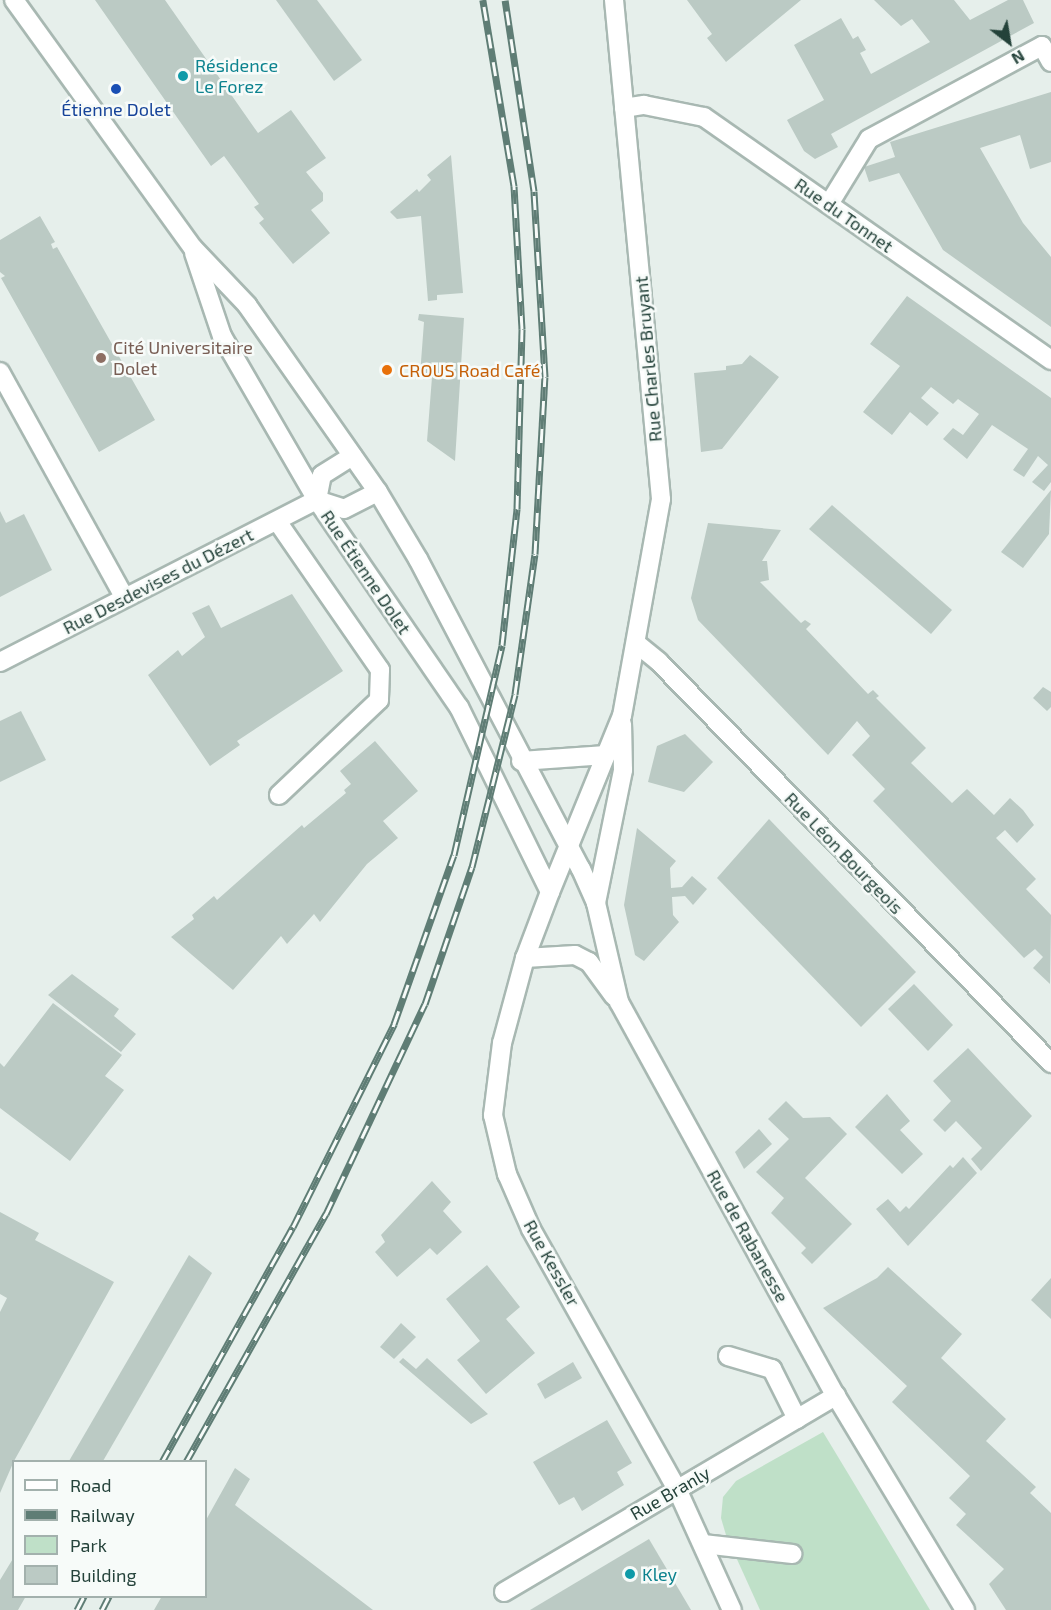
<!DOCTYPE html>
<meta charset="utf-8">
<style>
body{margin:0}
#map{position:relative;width:1051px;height:1610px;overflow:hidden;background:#e6efeb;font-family:"Exo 2",sans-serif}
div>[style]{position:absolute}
.green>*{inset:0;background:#bfe0c8}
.building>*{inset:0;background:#bbcac4}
.roads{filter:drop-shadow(2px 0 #a8b8b2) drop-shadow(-2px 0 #a8b8b2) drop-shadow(0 2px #a8b8b2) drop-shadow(0 -2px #a8b8b2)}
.lane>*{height:18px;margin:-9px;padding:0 9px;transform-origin:9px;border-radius:9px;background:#fff}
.street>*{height:18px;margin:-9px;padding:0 9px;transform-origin:9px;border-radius:9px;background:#fff}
.secondary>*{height:18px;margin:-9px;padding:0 9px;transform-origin:9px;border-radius:9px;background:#fff}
.rail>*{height:7px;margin-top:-3.5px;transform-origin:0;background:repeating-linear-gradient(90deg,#f7fbf9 0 14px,#5f7d75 0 28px);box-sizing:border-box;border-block:2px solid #5f7d75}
.dots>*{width:16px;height:16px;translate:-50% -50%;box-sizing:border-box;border:3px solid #f7fbf9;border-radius:50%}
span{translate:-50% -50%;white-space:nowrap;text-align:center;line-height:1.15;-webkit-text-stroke:5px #f7fbf9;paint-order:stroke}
.culture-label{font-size:18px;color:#0d838f}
.left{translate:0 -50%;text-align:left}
.transit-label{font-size:18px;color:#164399}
.street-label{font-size:18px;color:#24423a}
.education-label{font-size:18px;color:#785e54}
.food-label{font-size:18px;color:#c56008}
.legend{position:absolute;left:12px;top:1460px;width:195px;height:138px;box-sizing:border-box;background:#f7fbf9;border:2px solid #a3b1ad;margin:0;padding:8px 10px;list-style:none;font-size:18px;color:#24423a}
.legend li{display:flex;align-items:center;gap:12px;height:30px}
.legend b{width:30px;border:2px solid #a3b1ad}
.north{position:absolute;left:979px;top:12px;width:60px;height:60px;-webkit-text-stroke:4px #f7fbf9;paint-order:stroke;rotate:149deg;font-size:16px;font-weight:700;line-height:24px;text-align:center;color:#24423a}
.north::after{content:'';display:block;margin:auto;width:21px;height:27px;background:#24423a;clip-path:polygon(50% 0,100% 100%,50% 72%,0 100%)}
</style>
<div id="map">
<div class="green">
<i style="clip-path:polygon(823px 1432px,852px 1480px,930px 1610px,760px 1610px,726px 1535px,721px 1518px,723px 1497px,736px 1481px)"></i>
</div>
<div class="building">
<i style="clip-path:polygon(95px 0,165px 0,258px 133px,291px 110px,326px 158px,306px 172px,323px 193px,323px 201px,311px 210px,330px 233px,293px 264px,259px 223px,264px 219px,254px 207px,259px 204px,224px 156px,211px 166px)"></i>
<i style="clip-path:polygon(276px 0,317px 0,362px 60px,334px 81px)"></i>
<i style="clip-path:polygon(687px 0,801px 0,726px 62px,707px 38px,712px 34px)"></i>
<i style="clip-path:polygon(874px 0,954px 0,970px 20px,1008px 0,1023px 0,1034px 23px,831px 134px,838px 147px,815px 159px,804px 151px,787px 120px,824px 100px,794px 45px,841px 18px,853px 39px,858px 36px,866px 50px,860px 53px,871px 74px,930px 42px,912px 19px,901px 26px)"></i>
<i style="clip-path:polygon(1051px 92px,1051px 162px,1030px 169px,1020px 135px,980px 148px,1023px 223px,1051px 257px,1051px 327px,943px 250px,899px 173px,869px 182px,864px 167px,895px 157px,890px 142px)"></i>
<i style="clip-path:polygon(451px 155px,463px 293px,437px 295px,437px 300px,428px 301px,421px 216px,397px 219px,390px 212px,417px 189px,419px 192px,431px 180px,427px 175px)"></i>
<i style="clip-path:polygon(40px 216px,55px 242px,51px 244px,53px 249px,57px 247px,155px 420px,99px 452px,1px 278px,5px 276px,0 272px,0 240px)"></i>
<i style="clip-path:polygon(907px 296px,1051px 398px,1051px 482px,1044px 491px,1032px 482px,1048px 465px,1038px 456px,1024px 477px,1013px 470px,1028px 449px,992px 425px,967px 459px,943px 439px,953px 428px,963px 435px,979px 414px,958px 399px,953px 404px,931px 387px,921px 398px,939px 413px,927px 426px,910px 412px,892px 435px,863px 412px,900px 366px,870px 344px)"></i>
<i style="clip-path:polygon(419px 314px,464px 318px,455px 461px,427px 441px,432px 377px,420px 375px,424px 322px,418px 320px)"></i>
<i style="clip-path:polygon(750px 355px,779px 377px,722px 449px,701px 452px,694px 373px,726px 370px,726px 366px,742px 364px)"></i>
<i style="clip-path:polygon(1051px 490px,1049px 534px,1023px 568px,1001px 552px)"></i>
<i style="clip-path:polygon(832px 505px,952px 610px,931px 634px,809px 529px)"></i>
<i style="clip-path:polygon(0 511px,6px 523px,24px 514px,52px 570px,0 597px)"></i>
<i style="clip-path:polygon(708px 523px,781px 530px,762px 561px,767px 561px,769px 580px,760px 582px,801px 623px,805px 620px,811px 624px,806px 629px,868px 694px,873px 690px,879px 696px,876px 698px,926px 748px,911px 763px,952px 803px,967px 789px,994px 815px,1010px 798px,1023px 810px,1034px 825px,1017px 843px,1005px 830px,996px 838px,1036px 879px,1026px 889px,1051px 915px,1050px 984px,1033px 968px,1043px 957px,1035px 949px,1024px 958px,873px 801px,885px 789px,852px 755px,870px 736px,857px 721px,828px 755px,698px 620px,691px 598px)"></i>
<i style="clip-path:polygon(292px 594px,343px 671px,237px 741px,240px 745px,210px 766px,148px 675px,178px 650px,182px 656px,205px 637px,192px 613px,209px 605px,221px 628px)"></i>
<i style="clip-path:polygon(1043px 687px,1051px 692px,1051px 707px,1047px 711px,1033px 698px)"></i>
<i style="clip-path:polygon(21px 711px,46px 760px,0 782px,0 721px)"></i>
<i style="clip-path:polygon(685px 734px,713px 762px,684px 792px,648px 782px,657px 746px)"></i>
<i style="clip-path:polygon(375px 741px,418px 791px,383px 821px,398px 838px,367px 864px,320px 922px,314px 914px,287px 944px,281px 936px,233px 990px,171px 937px,194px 919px,192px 915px,214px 896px,217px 900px,302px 825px,304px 828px,346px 793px,344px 790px,351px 784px,340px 771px)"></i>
<i style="clip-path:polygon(769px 819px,916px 972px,861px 1027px,717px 878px)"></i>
<i style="clip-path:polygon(637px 828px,676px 861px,670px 868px,671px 888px,682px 887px,692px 876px,707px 889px,693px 905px,685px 896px,672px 897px,673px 915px,679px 922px,644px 961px,635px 955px,624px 905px)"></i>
<i style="clip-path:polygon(72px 974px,119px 1009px,114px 1016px,136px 1034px,121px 1052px,48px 995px)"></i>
<i style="clip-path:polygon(914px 984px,953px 1025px,928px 1051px,888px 1009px)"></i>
<i style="clip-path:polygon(53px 1003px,122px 1055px,105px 1076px,124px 1090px,70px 1161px,0 1108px,0 1063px,4px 1067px)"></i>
<i style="clip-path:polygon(968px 1048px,1032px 1116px,981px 1171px,971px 1159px,982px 1148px,956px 1121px,945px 1132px,933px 1120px,951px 1101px,933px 1081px)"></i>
<i style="clip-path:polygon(887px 1094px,910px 1121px,900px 1130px,923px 1154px,902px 1174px,855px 1127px)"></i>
<i style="clip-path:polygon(786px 1101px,803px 1118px,830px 1117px,847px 1134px,805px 1178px,852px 1224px,812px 1264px,801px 1253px,806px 1248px,771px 1213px,784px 1198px,756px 1172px,789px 1139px,768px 1119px)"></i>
<i style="clip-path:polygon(759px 1129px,772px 1144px,744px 1169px,735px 1152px)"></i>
<i style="clip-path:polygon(963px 1157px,977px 1173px,908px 1246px,876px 1209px,888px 1199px,900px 1212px,906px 1206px,909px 1209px,950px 1165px,953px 1168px)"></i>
<i style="clip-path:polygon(432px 1181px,451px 1202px,443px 1211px,462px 1232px,437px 1255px,430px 1248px,397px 1277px,375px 1252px,385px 1242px,381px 1235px)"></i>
<i style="clip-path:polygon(0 1212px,39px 1233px,35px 1240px,114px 1282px,14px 1461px,0 1493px,0 1312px,7px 1298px,0 1294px)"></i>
<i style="clip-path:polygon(189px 1255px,212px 1273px,103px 1461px,69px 1461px)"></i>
<i style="clip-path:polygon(487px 1265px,520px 1307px,506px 1319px,535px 1353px,486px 1394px,457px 1360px,480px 1341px,446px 1299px)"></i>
<i style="clip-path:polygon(888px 1267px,962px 1334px,941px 1358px,1006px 1419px,986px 1441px,1036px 1487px,1030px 1493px,1051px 1513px,1051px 1610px,1006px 1610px,989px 1584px,1004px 1569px,956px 1525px,966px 1514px,949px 1498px,970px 1476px,892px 1402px,907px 1386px,823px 1308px,877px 1278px)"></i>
<i style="clip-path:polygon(1051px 1278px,1051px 1319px,1031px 1300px)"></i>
<i style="clip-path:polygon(401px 1323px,416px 1337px,394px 1359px,380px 1347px)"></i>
<i style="clip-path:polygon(403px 1358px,416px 1369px,427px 1358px,488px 1414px,471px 1424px,399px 1362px)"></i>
<i style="clip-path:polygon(573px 1362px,582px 1378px,545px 1399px,537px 1384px)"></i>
<i style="clip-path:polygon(607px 1420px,632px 1463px,617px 1472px,624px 1485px,582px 1511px,574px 1497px,559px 1505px,533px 1462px)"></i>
<i style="clip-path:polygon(235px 1468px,250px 1479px,235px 1505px,373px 1610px,154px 1610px,162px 1596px,206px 1596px,206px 1520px)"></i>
<i style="clip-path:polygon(649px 1539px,691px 1610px,530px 1610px)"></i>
<i style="clip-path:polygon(14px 1557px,14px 1596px,26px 1596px,18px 1610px,0 1610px,0 1580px)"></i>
</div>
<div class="roads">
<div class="lane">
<i style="left:829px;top:204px;width:76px;rotate:-58.4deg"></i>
<i style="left:869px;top:139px;width:196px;rotate:-28.3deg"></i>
<i style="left:1042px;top:46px;width:18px;rotate:61deg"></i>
<i style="left:0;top:372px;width:257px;rotate:61.1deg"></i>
<i style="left:277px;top:521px;width:181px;rotate:55.3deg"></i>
<i style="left:380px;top:670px;width:30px;rotate:92deg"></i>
<i style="left:379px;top:700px;width:138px;rotate:136.5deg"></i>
<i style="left:728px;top:1356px;width:46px;rotate:16.5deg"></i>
<i style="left:772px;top:1369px;width:56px;rotate:63.4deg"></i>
<i style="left:703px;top:1544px;width:90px;rotate:6.4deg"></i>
</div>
<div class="street">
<i style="left:624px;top:108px;width:20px;rotate:-9deg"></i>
<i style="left:644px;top:105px;width:61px;rotate:11.3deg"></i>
<i style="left:704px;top:117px;width:424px;rotate:35deg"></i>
<i style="left:317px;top:500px;width:25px;rotate:-79deg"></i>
<i style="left:322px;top:475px;width:36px;rotate:-32deg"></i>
<i style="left:637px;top:644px;width:28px;rotate:39deg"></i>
<i style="left:659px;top:662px;width:561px;rotate:45.65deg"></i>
<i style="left:0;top:662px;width:356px;rotate:-27.1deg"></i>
<i style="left:317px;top:500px;width:28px;rotate:18deg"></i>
<i style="left:344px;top:509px;width:38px;rotate:-27deg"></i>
<i style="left:521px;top:761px;width:85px;rotate:-4deg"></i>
<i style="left:550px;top:892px;width:190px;rotate:-67.8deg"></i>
<i style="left:622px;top:716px;width:220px;rotate:-79.8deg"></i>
<i style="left:661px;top:499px;width:501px;rotate:-95.38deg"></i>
<i style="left:596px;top:903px;width:136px;rotate:-78.5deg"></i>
<i style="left:623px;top:770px;width:46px;rotate:-91.2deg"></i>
<i style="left:504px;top:1592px;width:386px;rotate:-30.6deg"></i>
</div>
<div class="secondary">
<i style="left:14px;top:0;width:306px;rotate:54.2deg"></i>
<i style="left:193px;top:248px;width:79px;rotate:46.5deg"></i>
<i style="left:247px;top:305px;width:228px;rotate:55deg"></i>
<i style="left:378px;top:492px;width:78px;rotate:59.2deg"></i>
<i style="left:418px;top:559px;width:350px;rotate:62.3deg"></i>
<i style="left:581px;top:869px;width:37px;rotate:66deg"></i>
<i style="left:596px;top:903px;width:102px;rotate:76.9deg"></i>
<i style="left:619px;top:1002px;width:450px;rotate:61.2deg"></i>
<i style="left:836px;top:1396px;width:250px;rotate:58.9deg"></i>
<i style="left:194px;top:253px;width:88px;rotate:71.4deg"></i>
<i style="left:222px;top:336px;width:190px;rotate:59.9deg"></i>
<i style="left:317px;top:500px;width:251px;rotate:55.6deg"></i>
<i style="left:459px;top:707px;width:206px;rotate:63.8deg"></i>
<i style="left:550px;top:892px;width:71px;rotate:110.7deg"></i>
<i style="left:525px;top:958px;width:88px;rotate:105.1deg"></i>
<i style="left:502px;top:1043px;width:73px;rotate:97.1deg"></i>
<i style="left:493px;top:1115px;width:61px;rotate:76.7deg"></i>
<i style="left:507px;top:1174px;width:60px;rotate:66.4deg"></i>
<i style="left:531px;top:1229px;width:298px;rotate:60.7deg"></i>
<i style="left:677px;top:1489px;width:133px;rotate:65.6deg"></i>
<i style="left:525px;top:958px;width:50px;rotate:-3.4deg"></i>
<i style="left:575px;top:955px;width:16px;rotate:27deg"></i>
<i style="left:589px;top:962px;width:42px;rotate:53.7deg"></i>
</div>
</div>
<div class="rail">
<i style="left:162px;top:1462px;width:269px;rotate:-60.9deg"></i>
<i style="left:293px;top:1227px;width:227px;rotate:-63.5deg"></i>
<i style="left:394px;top:1024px;width:179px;rotate:-70.5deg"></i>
<i style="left:454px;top:855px;width:215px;rotate:-77.1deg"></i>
<i style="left:502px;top:645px;width:137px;rotate:-83.7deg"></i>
<i style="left:517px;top:509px;width:180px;rotate:-88.4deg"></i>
<i style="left:522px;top:329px;width:143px;rotate:-93.2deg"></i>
<i style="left:514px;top:186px;width:189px;rotate:-99.5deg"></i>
<i style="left:186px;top:1462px;width:285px;rotate:-60.6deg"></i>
<i style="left:326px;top:1214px;width:232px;rotate:-64.8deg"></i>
<i style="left:425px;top:1004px;width:145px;rotate:-71.1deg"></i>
<i style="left:472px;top:867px;width:178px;rotate:-76deg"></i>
<i style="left:515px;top:694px;width:141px;rotate:-81.9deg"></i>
<i style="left:535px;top:554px;width:177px;rotate:-86.8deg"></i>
<i style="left:545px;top:377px;width:186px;rotate:-93.4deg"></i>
<i style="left:534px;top:191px;width:193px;rotate:-98.6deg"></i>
<i style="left:77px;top:1610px;width:16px;rotate:-63deg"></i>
<i style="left:102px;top:1610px;width:16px;rotate:-63deg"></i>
</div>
<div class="dots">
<i style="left:183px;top:76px;background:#0f9aa8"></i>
<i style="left:116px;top:89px;background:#1a4fb4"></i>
<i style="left:101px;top:358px;background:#8d6e63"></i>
<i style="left:387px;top:370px;background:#e8710a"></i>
<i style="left:630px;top:1574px;background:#0f9aa8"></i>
</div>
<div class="culture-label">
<span class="left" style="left:195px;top:76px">Résidence<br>Le Forez</span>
<span class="left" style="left:642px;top:1574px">Kley</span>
</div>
<div class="transit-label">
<span style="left:116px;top:109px">Étienne Dolet</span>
</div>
<div class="street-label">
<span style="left:844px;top:215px;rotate:35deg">Rue du Tonnet</span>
<span style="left:648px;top:359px;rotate:-95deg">Rue Charles Bruyant</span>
<span style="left:366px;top:572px;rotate:56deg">Rue Étienne Dolet</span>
<span style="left:158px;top:581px;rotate:-27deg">Rue Desdevises du Dézert</span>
<span style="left:844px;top:853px;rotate:46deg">Rue Léon Bourgeois</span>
<span style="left:748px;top:1236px;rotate:61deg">Rue de Rabanesse</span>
<span style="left:552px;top:1263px;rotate:61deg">Rue Kessler</span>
<span style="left:670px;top:1493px;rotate:-30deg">Rue Branly</span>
</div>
<div class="education-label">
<span class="left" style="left:113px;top:358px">Cité Universitaire<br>Dolet</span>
</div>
<div class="food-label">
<span class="left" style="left:399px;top:370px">CROUS Road Café</span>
</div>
<ul class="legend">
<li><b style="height:8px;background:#fff"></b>Road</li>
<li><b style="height:8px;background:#5f7d75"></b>Railway</li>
<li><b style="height:16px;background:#bfe0c8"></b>Park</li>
<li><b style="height:16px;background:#bbcac4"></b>Building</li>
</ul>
<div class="north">N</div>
</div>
